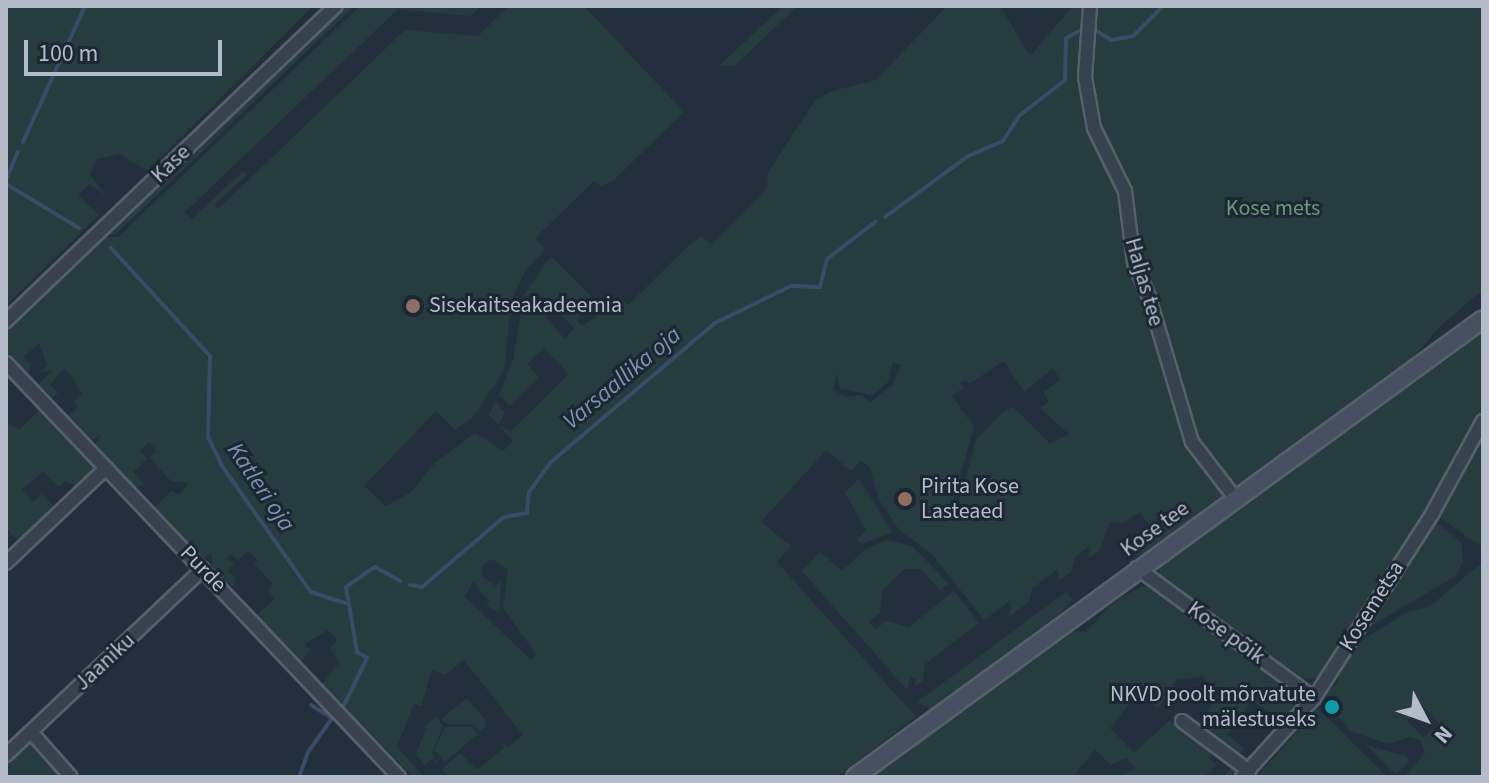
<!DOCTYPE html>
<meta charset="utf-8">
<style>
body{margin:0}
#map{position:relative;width:1489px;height:783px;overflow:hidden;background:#242f3e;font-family:"Source Sans 3",sans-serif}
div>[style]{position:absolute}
.green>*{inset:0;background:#263c3f}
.stream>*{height:4px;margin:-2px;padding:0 2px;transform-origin:2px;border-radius:2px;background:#394c67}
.roads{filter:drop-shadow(2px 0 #565f6c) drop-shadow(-2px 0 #565f6c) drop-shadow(0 2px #565f6c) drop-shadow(0 -2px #565f6c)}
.minor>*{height:12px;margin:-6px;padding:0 6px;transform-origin:6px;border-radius:6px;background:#38414e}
.secondary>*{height:16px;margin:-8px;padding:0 8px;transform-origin:8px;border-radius:8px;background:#465061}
.dots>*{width:22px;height:22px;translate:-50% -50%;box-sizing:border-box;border:4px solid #1d2633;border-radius:50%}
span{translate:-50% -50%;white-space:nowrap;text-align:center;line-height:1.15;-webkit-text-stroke:6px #1d2633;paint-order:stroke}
.street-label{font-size:22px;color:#b4bcc9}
.park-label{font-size:22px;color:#6b9a76}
.poi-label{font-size:22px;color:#b4bcc9}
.left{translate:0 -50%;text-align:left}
.right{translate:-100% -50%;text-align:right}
.water-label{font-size:24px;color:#7c92b1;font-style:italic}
.frame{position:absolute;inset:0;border:8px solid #b4bcc9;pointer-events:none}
.north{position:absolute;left:1385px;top:679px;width:80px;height:80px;-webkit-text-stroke:6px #1d2633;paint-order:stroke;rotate:131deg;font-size:22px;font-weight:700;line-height:32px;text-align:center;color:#b4bcc9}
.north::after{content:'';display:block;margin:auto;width:28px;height:36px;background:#b4bcc9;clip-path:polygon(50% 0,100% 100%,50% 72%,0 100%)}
.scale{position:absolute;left:24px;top:40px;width:198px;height:36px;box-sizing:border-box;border:4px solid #b4bcc9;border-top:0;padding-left:10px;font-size:24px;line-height:28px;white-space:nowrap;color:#b4bcc9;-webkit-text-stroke:6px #1d2633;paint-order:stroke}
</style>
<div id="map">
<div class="green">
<i style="clip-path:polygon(6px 6px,313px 6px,147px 171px,121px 154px,97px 159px,90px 175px,107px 196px,89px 184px,78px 195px,99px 215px,6px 305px)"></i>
<i style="clip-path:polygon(345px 6px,354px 6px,115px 235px,106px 234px)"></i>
<i style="clip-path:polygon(evenodd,360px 6px,481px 6px,471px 16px,398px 9px,185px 212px,192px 219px,243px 171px,247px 175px,214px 205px,218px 209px,405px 30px,478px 36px,509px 6px,584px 6px,684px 112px,613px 181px,601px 186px,594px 181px,535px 238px,545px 250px,525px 271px,511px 302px,504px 371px,471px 419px,455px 430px,436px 411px,364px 486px,386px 506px,411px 492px,435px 463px,475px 433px,503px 451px,513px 441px,489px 415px,495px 402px,505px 412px,498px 425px,510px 432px,569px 374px,544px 348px,527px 364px,539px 377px,510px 406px,499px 395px,513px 360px,522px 308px,537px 307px,565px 339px,574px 328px,537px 292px,523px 297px,551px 256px,592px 297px,577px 321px,582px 326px,621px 299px,628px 305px,689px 245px,701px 237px,712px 244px,767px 189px,768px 172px,815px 101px,832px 91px,876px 80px,947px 6px,1000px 6px,1030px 56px,1073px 6px,1483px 6px,1483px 290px,1439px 327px,1408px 364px,1148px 550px,1136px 557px,1127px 546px,1135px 547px,1154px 533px,1140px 512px,1122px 523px,1110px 522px,1099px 551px,1088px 559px,1090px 546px,1075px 557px,1071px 572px,1058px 581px,1058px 569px,1032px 588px,1029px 602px,1010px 616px,1011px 600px,984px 620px,932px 554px,899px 530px,879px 500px,870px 468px,861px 461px,851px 471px,826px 450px,761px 522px,791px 546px,777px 562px,916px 717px,836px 777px,449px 777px,442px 769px,460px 753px,477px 770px,504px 748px,503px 742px,508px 747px,523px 735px,464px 660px,445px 675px,432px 670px,421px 706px,414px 704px,397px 747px,424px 777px,413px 777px,322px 684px,339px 663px,330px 648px,338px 640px,328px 630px,305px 644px,310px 650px,300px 662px,256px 615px,275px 599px,268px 590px,273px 584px,254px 564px,258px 560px,248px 551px,238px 560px,231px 554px,227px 558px,234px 564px,228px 571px,236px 579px,234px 587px,212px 570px,212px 552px,202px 559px,191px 543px,195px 538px,188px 544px,149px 505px,156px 506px,171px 491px,179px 495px,189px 483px,171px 481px,150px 458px,157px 451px,149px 442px,140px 451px,147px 459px,133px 472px,144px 484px,134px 488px,94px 447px,101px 435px,89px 441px,63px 414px,69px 415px,78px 407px,74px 402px,82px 393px,69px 373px,64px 368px,50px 385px,58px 393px,52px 398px,39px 384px,53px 370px,41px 372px,47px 365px,39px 343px,24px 357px,31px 364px,28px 372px,6px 354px,6px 330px,103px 237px,118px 237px,360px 6px,1004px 361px,1024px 392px,1053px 368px,1060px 380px,1043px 392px,1049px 402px,1040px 408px,1069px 434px,1050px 444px,1013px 407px,1005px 410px,976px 440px,954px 522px,949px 517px,974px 427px,952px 396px,963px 388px,960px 383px,966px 379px,969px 384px,1004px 361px,360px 6px,893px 362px,901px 365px,893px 384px,870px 403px,862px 395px,846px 397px,833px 390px,837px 373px,840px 389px,873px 395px,888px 382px,893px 362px,360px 6px,493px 559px,508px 570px,503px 608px,536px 654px,531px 660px,465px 597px,473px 581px,489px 602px,486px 605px,499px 612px,501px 581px,496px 586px,482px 576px,483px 565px,493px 559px)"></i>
<i style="clip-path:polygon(783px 6px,798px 6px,734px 66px,719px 66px)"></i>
<i style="clip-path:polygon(1483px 331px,1483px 548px,1430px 510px,1321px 678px,1298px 679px,1159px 577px,1160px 563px)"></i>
<i style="clip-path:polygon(41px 408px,94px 467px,78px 487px,65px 481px,59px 487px,43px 472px,22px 489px,33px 502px,42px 494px,56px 508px,20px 542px,11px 535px,6px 539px,11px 531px,6px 531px,6px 421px,19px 430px)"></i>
<i style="clip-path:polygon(859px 478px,892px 532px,862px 544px,857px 540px,866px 530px,845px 493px)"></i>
<i style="clip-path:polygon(1432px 519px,1462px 543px,1463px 561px,1456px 576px,1364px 630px)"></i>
<i style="clip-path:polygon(885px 540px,912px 546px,949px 584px,940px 590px,921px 569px,905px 569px,882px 590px,880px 613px,869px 622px,875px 630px,886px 621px,909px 627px,954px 591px,979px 623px,924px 665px,923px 681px,914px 687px,916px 678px,910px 677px,907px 690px,802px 571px,820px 552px,842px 571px,863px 551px)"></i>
<i style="clip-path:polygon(evenodd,1483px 562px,1483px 777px,1404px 777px,1425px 754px,1421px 741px,1410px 737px,1388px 744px,1351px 731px,1329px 706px,1327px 692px,1337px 684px,1345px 656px,1364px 639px,1409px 611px,1429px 607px,1483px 562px,1422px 706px,1439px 723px,1424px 738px,1407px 721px,1422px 706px)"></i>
<i style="clip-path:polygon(1142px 586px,1155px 588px,1302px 696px,1303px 703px,1284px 722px,1252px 701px,1227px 735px,1244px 748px,1239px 755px,1245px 764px,1196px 728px,1219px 693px,1202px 676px,1176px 680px,1158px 708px,1140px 691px,1110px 728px,1134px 753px,1170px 720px,1240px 770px,1239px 777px,1223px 777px,1232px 767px,1213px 753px,1209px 759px,1217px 765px,1203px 777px,1119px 777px,1136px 768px,1126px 758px,1111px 765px,1095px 749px,1073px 777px,873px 777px,1070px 632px,1086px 631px,1113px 603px)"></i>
<i style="clip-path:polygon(1066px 592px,1073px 599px,1059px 614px,932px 710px,917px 702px)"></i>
<i style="clip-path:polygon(467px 698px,484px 718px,486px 726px,480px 731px,472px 724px,446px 724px,441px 719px)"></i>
<i style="clip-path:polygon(1317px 709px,1322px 712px,1387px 777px,1256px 777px)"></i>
<i style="clip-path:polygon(436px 717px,443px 726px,432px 753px,439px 767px,432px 759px,425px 765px,416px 755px,427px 724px)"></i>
<i style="clip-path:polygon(445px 727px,472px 727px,478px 734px,445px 762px,434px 750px)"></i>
<i style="clip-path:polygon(30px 741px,32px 742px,65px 777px,6px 777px,6px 761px)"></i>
<i style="clip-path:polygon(1366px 745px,1406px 756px,1409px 762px,1396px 775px)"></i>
</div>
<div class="stream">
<i style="left:1095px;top:30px;width:19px;rotate:32deg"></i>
<i style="left:1111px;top:40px;width:22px;rotate:-10deg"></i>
<i style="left:1133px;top:36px;width:42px;rotate:-45deg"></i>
<i style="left:23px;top:142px;width:149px;rotate:-65.5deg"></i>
<i style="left:6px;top:180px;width:30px;rotate:-67deg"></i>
<i style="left:6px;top:184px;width:85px;rotate:31.1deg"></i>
<i style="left:885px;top:217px;width:103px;rotate:-36.3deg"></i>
<i style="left:968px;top:156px;width:38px;rotate:-23deg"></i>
<i style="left:1003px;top:141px;width:30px;rotate:-57deg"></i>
<i style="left:1019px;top:116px;width:58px;rotate:-38deg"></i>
<i style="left:1065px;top:80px;width:42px;rotate:-88.6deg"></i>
<i style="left:1066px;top:38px;width:17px;rotate:-28deg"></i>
<i style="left:111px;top:248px;width:147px;rotate:47.5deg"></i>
<i style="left:210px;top:356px;width:81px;rotate:91.4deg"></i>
<i style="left:208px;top:437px;width:32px;rotate:64deg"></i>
<i style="left:222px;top:466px;width:154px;rotate:54.8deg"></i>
<i style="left:311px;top:592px;width:39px;rotate:18deg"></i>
<i style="left:410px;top:585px;width:12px;rotate:9deg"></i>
<i style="left:422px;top:587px;width:108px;rotate:-40.5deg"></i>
<i style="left:504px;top:517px;width:23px;rotate:-10deg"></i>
<i style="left:527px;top:513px;width:21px;rotate:-85deg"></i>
<i style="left:529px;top:492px;width:37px;rotate:-54deg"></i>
<i style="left:551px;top:462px;width:215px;rotate:-40.3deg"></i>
<i style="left:715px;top:323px;width:85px;rotate:-26deg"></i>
<i style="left:791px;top:286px;width:29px;rotate:2deg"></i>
<i style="left:820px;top:287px;width:29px;rotate:-76deg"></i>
<i style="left:827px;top:259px;width:61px;rotate:-37.6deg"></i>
<i style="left:311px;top:705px;width:25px;rotate:32deg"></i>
<i style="left:344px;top:705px;width:52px;rotate:-63.9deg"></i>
<i style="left:367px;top:658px;width:12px;rotate:-149deg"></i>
<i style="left:357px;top:652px;width:66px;rotate:-99.6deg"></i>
<i style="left:346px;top:587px;width:35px;rotate:-35deg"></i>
<i style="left:375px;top:567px;width:29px;rotate:29deg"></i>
<i style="left:299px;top:777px;width:27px;rotate:-70deg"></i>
<i style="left:308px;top:752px;width:43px;rotate:-54.5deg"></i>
</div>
<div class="roads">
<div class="minor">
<i style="left:1090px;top:6px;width:71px;rotate:94deg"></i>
<i style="left:1085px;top:77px;width:52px;rotate:80deg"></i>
<i style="left:1094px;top:128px;width:70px;rotate:63.8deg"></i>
<i style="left:1125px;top:191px;width:73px;rotate:82.9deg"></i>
<i style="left:1134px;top:263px;width:37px;rotate:66deg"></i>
<i style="left:1149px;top:297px;width:151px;rotate:73.5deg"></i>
<i style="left:1192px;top:442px;width:71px;rotate:52.5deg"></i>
<i style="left:6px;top:321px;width:456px;rotate:-43.7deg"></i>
<i style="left:6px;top:363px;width:571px;rotate:46.49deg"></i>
<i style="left:6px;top:563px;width:138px;rotate:-43.5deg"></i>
<i style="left:1137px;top:568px;width:220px;rotate:36.3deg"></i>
<i style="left:1182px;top:721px;width:84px;rotate:36.7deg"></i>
<i style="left:31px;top:732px;width:60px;rotate:48.4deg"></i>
<i style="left:6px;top:755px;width:271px;rotate:-43.4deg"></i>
<i style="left:1242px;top:777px;width:107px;rotate:-47.7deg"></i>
<i style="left:1314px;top:698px;width:219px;rotate:-57.3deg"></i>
<i style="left:1432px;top:514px;width:106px;rotate:-61.3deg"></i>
</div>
<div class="secondary">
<i style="left:855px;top:777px;width:777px;rotate:-36.1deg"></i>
</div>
</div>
<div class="dots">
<i style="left:413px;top:306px;background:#8d6e63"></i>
<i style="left:905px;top:499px;background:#8d6e63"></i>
<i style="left:1332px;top:707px;background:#0f9aa8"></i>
</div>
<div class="street-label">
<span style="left:171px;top:164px;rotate:-44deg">Kase</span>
<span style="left:1144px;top:282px;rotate:74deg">Haljas tee</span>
<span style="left:1155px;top:529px;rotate:-36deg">Kose tee</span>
<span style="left:203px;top:569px;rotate:46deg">Purde</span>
<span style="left:1372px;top:606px;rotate:-58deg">Kosemetsa</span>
<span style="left:1226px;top:633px;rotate:36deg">Kose põik</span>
<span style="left:105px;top:662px;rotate:-43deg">Jaaniku</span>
</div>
<div class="park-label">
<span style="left:1273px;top:209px">Kose mets</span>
</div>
<div class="poi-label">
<span class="left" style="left:429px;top:306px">Sisekaitseakadeemia</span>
<span class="left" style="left:921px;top:499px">Pirita Kose<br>Lasteaed</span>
<span class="right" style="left:1316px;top:707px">NKVD poolt mõrvatute<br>mälestuseks</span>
</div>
<div class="water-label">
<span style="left:622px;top:378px;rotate:-40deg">Varsaallika oja</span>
<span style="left:261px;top:487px;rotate:56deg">Katleri oja</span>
</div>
<div class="frame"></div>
<div class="north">N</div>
<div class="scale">100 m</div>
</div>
